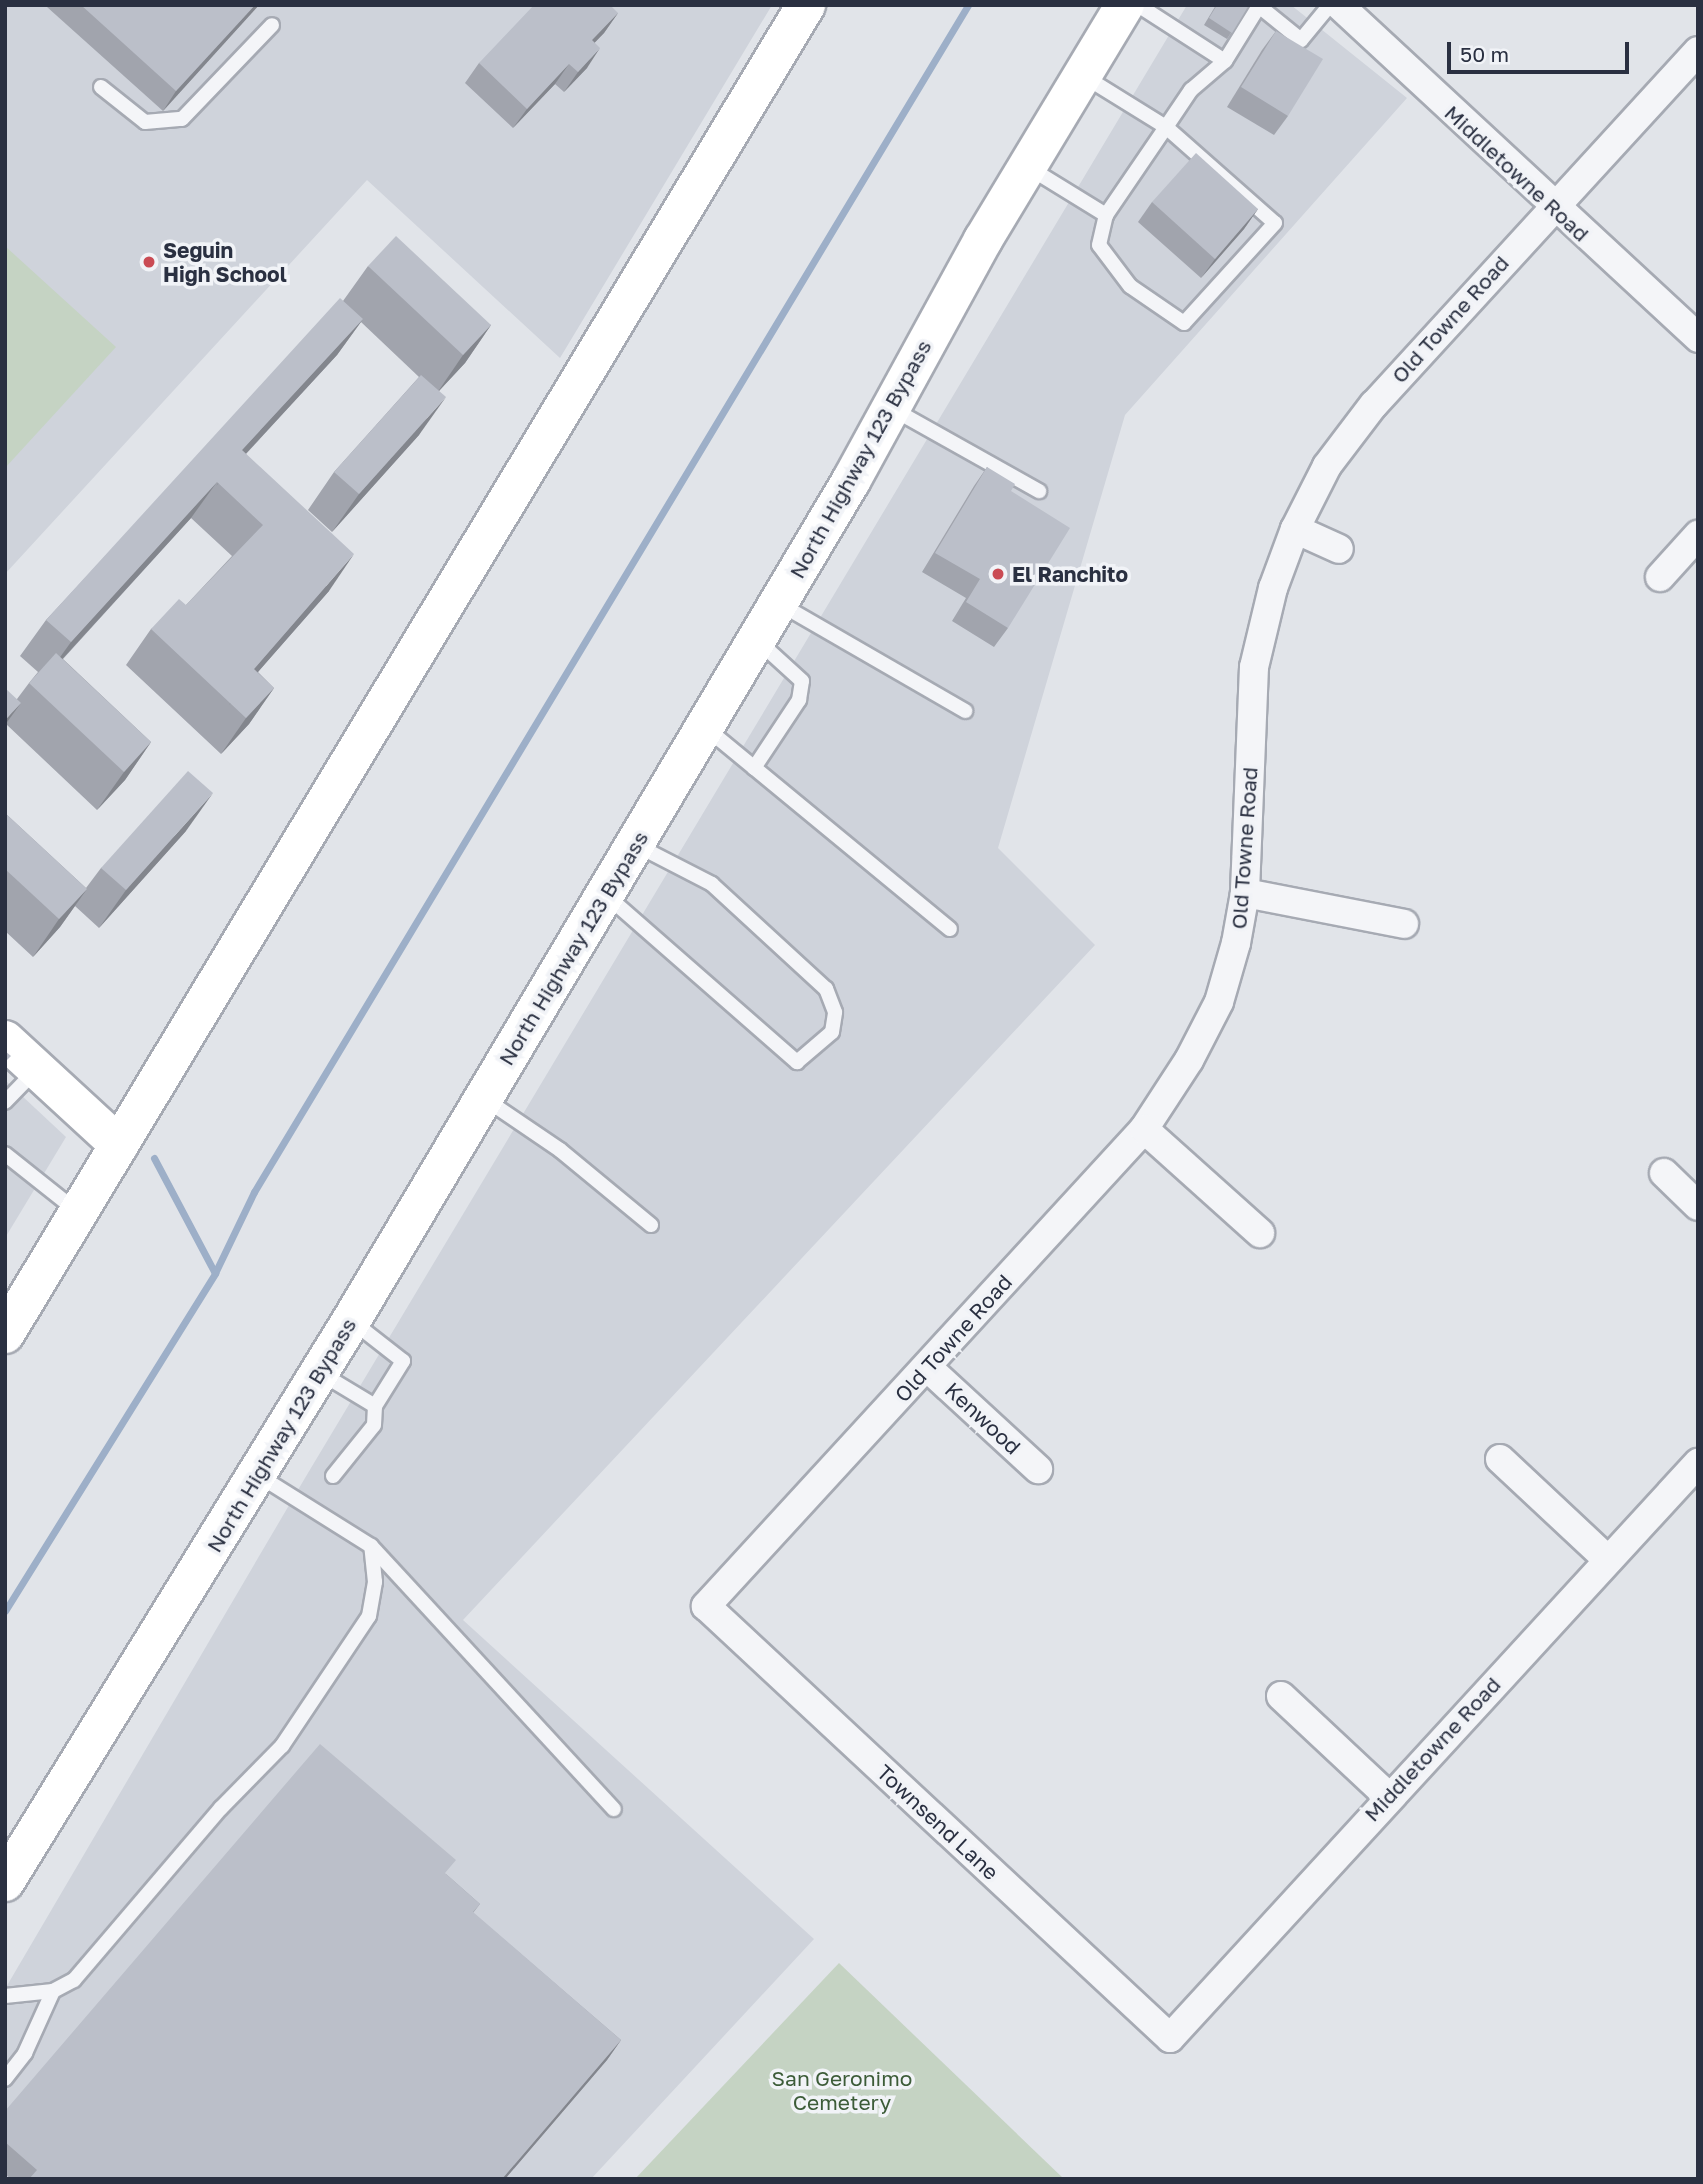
<!DOCTYPE html>
<style>
body{margin:0}
#map{position:relative;width:1703px;height:2184px;overflow:hidden;background:#e1e4e9;font-family:"Golos Text",sans-serif}
div>[style]{position:absolute}
.built>*{inset:0;background:#cfd3db}
.green>*{inset:0;background:#c5d3c3}
.stream>*{height:7px;margin:-3.5px;padding:0 3.5px;transform-origin:3.5px;border-radius:3.5px;background:#9dafc8}
.roads{filter:drop-shadow(2px 0 #a6aab3) drop-shadow(-2px 0 #a6aab3) drop-shadow(0 2px #a6aab3) drop-shadow(0 -2px #a6aab3)}
.lane>*{height:14px;margin:-7px;padding:0 7px;transform-origin:7px;border-radius:7px;background:#f4f5f8}
.street>*{height:28px;margin:-14px;padding:0 14px;transform-origin:14px;border-radius:14px;background:#f4f5f8}
.secondary>*{height:38px;margin:-19px;padding:0 19px;transform-origin:19px;border-radius:19px;background:#fff}
.primary>*{height:38px;margin:-19px;padding:0 19px;transform-origin:19px;border-radius:19px;background:#fff}
.wall>*{inset:0;background:#a1a4ad}
.shaded-wall>*{inset:0;background:#83868d}
.building>*{inset:0;background:#bbbfc9}
.dots>*{width:19px;height:19px;translate:-50% -50%;box-sizing:border-box;border:4px solid #f1f3f7;border-radius:50%}
span{translate:-50% -50%;white-space:nowrap;text-align:center;line-height:1.15;-webkit-text-stroke:7px #f1f3f7;paint-order:stroke}
.street-label{font-size:21px;color:#2a3041}
.poi-label{font-size:21px;color:#2a3041;font-weight:700}
.left{translate:0 -50%;text-align:left}
.park-label{font-size:21px;color:#3c5c38}
.frame{position:absolute;inset:0;border:7px solid #2a3041;pointer-events:none}
.scale{position:absolute;left:1447px;top:42px;width:182px;height:32px;box-sizing:border-box;border:4px solid #2a3041;border-top:0;padding-left:9px;font-size:21px;line-height:24px;white-space:nowrap;color:#2a3041;-webkit-text-stroke:5px #f1f3f7;paint-order:stroke}
</style>
<div id="map">
<div class="built">
<i style="clip-path:polygon(5px 5px,772px 5px,560px 358px,367px 180px,5px 574px)"></i>
<i style="clip-path:polygon(1187px 5px,1291px 5px,1407px 98px,1125px 415px,998px 848px,1095px 945px,463px 1620px,814px 1939px,591px 2179px,5px 2179px,5px 1989px,305px 1478px)"></i>
<i style="clip-path:polygon(5px 1080px,66px 1137px,5px 1238px)"></i>
</div>
<div class="green">
<i style="clip-path:polygon(5px 246px,116px 347px,5px 468px)"></i>
<i style="clip-path:polygon(839px 1963px,1064px 2179px,635px 2179px)"></i>
</div>
<div class="stream">
<i style="left:154px;top:1158px;width:130px;rotate:62.1deg"></i>
<i style="left:5px;top:1611px;width:398px;rotate:-58.1deg"></i>
<i style="left:215px;top:1273px;width:90px;rotate:-64.3deg"></i>
<i style="left:254px;top:1192px;width:1385px;rotate:-58.97deg"></i>
</div>
<div class="roads">
<div class="lane">
<i style="left:1138px;top:5px;width:103px;rotate:32.8deg"></i>
<i style="left:1082px;top:75px;width:99px;rotate:31.8deg"></i>
<i style="left:1166px;top:127px;width:45px;rotate:-56deg"></i>
<i style="left:1191px;top:90px;width:45px;rotate:-40.5deg"></i>
<i style="left:1225px;top:61px;width:65px;rotate:-58.3deg"></i>
<i style="left:1259px;top:6px;width:54px;rotate:39deg"></i>
<i style="left:1301px;top:40px;width:45px;rotate:-50.4deg"></i>
<i style="left:101px;top:87px;width:56px;rotate:38.5deg"></i>
<i style="left:145px;top:122px;width:37px;rotate:-5deg"></i>
<i style="left:182px;top:119px;width:130px;rotate:-46.2deg"></i>
<i style="left:1028px;top:167px;width:92px;rotate:31.6deg"></i>
<i style="left:1106px;top:215px;width:107px;rotate:-55.7deg"></i>
<i style="left:1166px;top:127px;width:145px;rotate:41.4deg"></i>
<i style="left:1275px;top:223px;width:135px;rotate:132.3deg"></i>
<i style="left:1184px;top:323px;width:65px;rotate:-145.6deg"></i>
<i style="left:1130px;top:286px;width:51px;rotate:-127.1deg"></i>
<i style="left:1099px;top:245px;width:31px;rotate:-77deg"></i>
<i style="left:891px;top:408px;width:170px;rotate:29.3deg"></i>
<i style="left:780px;top:604px;width:214px;rotate:30deg"></i>
<i style="left:706px;top:728px;width:316px;rotate:39.5deg"></i>
<i style="left:754px;top:768px;width:82px;rotate:-56.5deg"></i>
<i style="left:799px;top:700px;width:19px;rotate:-81deg"></i>
<i style="left:802px;top:681px;width:59px;rotate:-137.7deg"></i>
<i style="left:606px;top:895px;width:254px;rotate:41.2deg"></i>
<i style="left:797px;top:1062px;width:46px;rotate:-40.6deg"></i>
<i style="left:832px;top:1032px;width:20px;rotate:-81deg"></i>
<i style="left:835px;top:1012px;width:25px;rotate:-111deg"></i>
<i style="left:826px;top:989px;width:155px;rotate:-137.4deg"></i>
<i style="left:712px;top:884px;width:85px;rotate:-152.8deg"></i>
<i style="left:485px;top:1099px;width:91px;rotate:34.2deg"></i>
<i style="left:560px;top:1150px;width:118px;rotate:39.5deg"></i>
<i style="left:5px;top:1102px;width:45px;rotate:-45.9deg"></i>
<i style="left:5px;top:1154px;width:93px;rotate:38.5deg"></i>
<i style="left:322px;top:1374px;width:62px;rotate:31.1deg"></i>
<i style="left:375px;top:1406px;width:53px;rotate:-58.1deg"></i>
<i style="left:403px;top:1361px;width:65px;rotate:-141.9deg"></i>
<i style="left:333px;top:1476px;width:65px;rotate:-51.2deg"></i>
<i style="left:374px;top:1425px;width:19px;rotate:-87deg"></i>
<i style="left:371px;top:1546px;width:358px;rotate:47.3deg"></i>
<i style="left:5px;top:1996px;width:48px;rotate:-5.9deg"></i>
<i style="left:53px;top:1991px;width:24px;rotate:-28deg"></i>
<i style="left:74px;top:1980px;width:226px;rotate:-49.5deg"></i>
<i style="left:221px;top:1808px;width:87px;rotate:-45.5deg"></i>
<i style="left:282px;top:1746px;width:156px;rotate:-56.2deg"></i>
<i style="left:369px;top:1616px;width:35px;rotate:-80deg"></i>
<i style="left:375px;top:1582px;width:36px;rotate:-96deg"></i>
<i style="left:371px;top:1546px;width:133px;rotate:-147.9deg"></i>
<i style="left:5px;top:2079px;width:33px;rotate:-52deg"></i>
<i style="left:25px;top:2053px;width:68px;rotate:-65.7deg"></i>
</div>
<div class="street">
<i style="left:1339px;top:5px;width:490px;rotate:42.8deg"></i>
<i style="left:1698px;top:51px;width:479px;rotate:132.5deg"></i>
<i style="left:1374px;top:404px;width:78px;rotate:127.2deg"></i>
<i style="left:1327px;top:466px;width:71px;rotate:116.9deg"></i>
<i style="left:1295px;top:529px;width:63px;rotate:110.4deg"></i>
<i style="left:1273px;top:588px;width:81px;rotate:103.5deg"></i>
<i style="left:1254px;top:667px;width:226px;rotate:92.3deg"></i>
<i style="left:1245px;top:893px;width:51px;rotate:100.2deg"></i>
<i style="left:1236px;top:943px;width:61px;rotate:106.1deg"></i>
<i style="left:1219px;top:1002px;width:65px;rotate:117.3deg"></i>
<i style="left:1189px;top:1060px;width:82px;rotate:123.1deg"></i>
<i style="left:1144px;top:1129px;width:648px;rotate:132.56deg"></i>
<i style="left:706px;top:1606px;width:634px;rotate:42.95deg"></i>
<i style="left:1170px;top:2038px;width:781px;rotate:-47.44deg"></i>
<i style="left:1295px;top:529px;width:48px;rotate:24.4deg"></i>
<i style="left:1660px;top:577px;width:57px;rotate:-47.9deg"></i>
<i style="left:1245px;top:893px;width:162px;rotate:11deg"></i>
<i style="left:1144px;top:1129px;width:156px;rotate:41.9deg"></i>
<i style="left:1664px;top:1173px;width:47px;rotate:44.1deg"></i>
<i style="left:927px;top:1367px;width:151px;rotate:42.6deg"></i>
<i style="left:1500px;top:1459px;width:148px;rotate:43.1deg"></i>
<i style="left:1281px;top:1696px;width:146px;rotate:43.1deg"></i>
</div>
<div class="secondary">
<i style="left:5px;top:1040px;width:155px;rotate:42.6deg"></i>
</div>
<div class="primary">
<i style="left:5px;top:1334px;width:1552px;rotate:-58.92deg"></i>
<i style="left:5px;top:1882px;width:659px;rotate:-58.34deg"></i>
<i style="left:351px;top:1321px;width:978px;rotate:-59.24deg"></i>
<i style="left:851px;top:481px;width:275px;rotate:-61.3deg"></i>
<i style="left:983px;top:240px;width:275px;rotate:-58.9deg"></i>
</div>
</div>
<div class="wall">
<i style="clip-path:polygon(48px 5px,259px 5px,163px 111px,47px 7px)"></i>
<i style="clip-path:polygon(1216px 5px,1249px 5px,1227px 39px,1204px 25px)"></i>
<i style="clip-path:polygon(618px 13px,604px 33px,595px 42px,587px 68px,564px 92px,555px 84px,513px 128px,465px 83px,479px 63px)"></i>
<i style="clip-path:polygon(1276px 31px,1288px 116px,1274px 135px,1227px 107px,1262px 50px)"></i>
<i style="clip-path:polygon(1152px 202px,1258px 209px,1244px 229px,1201px 278px,1138px 222px)"></i>
<i style="clip-path:polygon(368px 266px,491px 325px,465px 363px,439px 391px,419px 435px,332px 532px,308px 510px,334px 472px,419px 377px,361px 322px,337px 355px,246px 454px,329px 591px,258px 672px,274px 688px,249px 724px,221px 754px,126px 665px,151px 629px,186px 605px,232px 556px,191px 518px,63px 659px,151px 742px,125px 780px,97px 810px,6px 724px,17px 699px,29px 683px,38px 672px,20px 656px,46px 620px,343px 301px)"></i>
<i style="clip-path:polygon(987px 467px,1011px 491px,1008px 628px,994px 647px,952px 621px,966px 598px,922px 572px,974px 486px)"></i>
<i style="clip-path:polygon(5px 813px,86px 888px,101px 868px,186px 831px,99px 928px,75px 906px,60px 927px,33px 957px,5px 931px)"></i>
<i style="clip-path:polygon(446px 1874px,480px 1904px,473px 1913px,621px 2040px,607px 2060px,505px 2179px,11px 2179px,5px 2174px,5px 2111px)"></i>
</div>
<div class="shaded-wall">
<i style="clip-path:polygon(255px 5px,259px 5px,163px 111px,176px 91px)"></i>
<i style="clip-path:polygon(618px 13px,604px 33px,578px 60px,592px 40px)"></i>
<i style="clip-path:polygon(600px 48px,587px 68px,564px 92px,578px 72px)"></i>
<i style="clip-path:polygon(569px 64px,555px 84px,513px 128px,527px 109px)"></i>
<i style="clip-path:polygon(1258px 209px,1244px 229px,1201px 278px,1215px 259px)"></i>
<i style="clip-path:polygon(363px 319px,337px 355px,216px 486px,242px 450px)"></i>
<i style="clip-path:polygon(491px 325px,465px 363px,437px 393px,463px 355px)"></i>
<i style="clip-path:polygon(446px 397px,419px 435px,332px 532px,359px 494px)"></i>
<i style="clip-path:polygon(217px 482px,191px 518px,45px 678px,71px 642px)"></i>
<i style="clip-path:polygon(354px 554px,329px 591px,229px 705px,254px 669px)"></i>
<i style="clip-path:polygon(274px 688px,249px 724px,221px 754px,246px 718px)"></i>
<i style="clip-path:polygon(21px 703px,5px 725px,5px 720px)"></i>
<i style="clip-path:polygon(151px 742px,125px 780px,97px 810px,124px 772px)"></i>
<i style="clip-path:polygon(213px 793px,186px 831px,99px 928px,126px 890px)"></i>
<i style="clip-path:polygon(87px 889px,60px 927px,33px 957px,59px 919px)"></i>
<i style="clip-path:polygon(621px 2040px,607px 2060px,505px 2179px,502px 2179px)"></i>
</div>
<div class="building">
<i style="clip-path:polygon(81px 5px,255px 5px,176px 91px)"></i>
<i style="clip-path:polygon(534px 5px,610px 5px,618px 13px,592px 40px,600px 48px,578px 72px,569px 64px,527px 109px,479px 63px)"></i>
<i style="clip-path:polygon(1217px 5px,1249px 5px,1232px 33px,1209px 18px)"></i>
<i style="clip-path:polygon(1276px 31px,1323px 59px,1288px 116px,1241px 87px)"></i>
<i style="clip-path:polygon(1196px 153px,1258px 209px,1215px 259px,1152px 202px)"></i>
<i style="clip-path:polygon(396px 236px,491px 325px,463px 355px,368px 266px)"></i>
<i style="clip-path:polygon(340px 298px,363px 319px,242px 450px,354px 554px,254px 669px,274px 688px,246px 718px,151px 629px,179px 599px,186px 605px,263px 525px,217px 482px,71px 642px,46px 620px)"></i>
<i style="clip-path:polygon(421px 375px,446px 397px,359px 494px,334px 472px)"></i>
<i style="clip-path:polygon(987px 467px,1015px 484px,1011px 491px,1070px 528px,1008px 628px,966px 602px,980px 579px,935px 553px)"></i>
<i style="clip-path:polygon(56px 653px,151px 742px,124px 772px,29px 683px)"></i>
<i style="clip-path:polygon(5px 688px,21px 703px,5px 720px)"></i>
<i style="clip-path:polygon(188px 771px,213px 793px,126px 890px,101px 868px)"></i>
<i style="clip-path:polygon(5px 813px,87px 889px,59px 919px,5px 869px)"></i>
<i style="clip-path:polygon(5px 1051px,11px 1056px,5px 1062px)"></i>
<i style="clip-path:polygon(320px 1744px,456px 1860px,445px 1873px,480px 1904px,473px 1912px,621px 2040px,502px 2179px,29px 2179px,37px 2170px,5px 2142px,5px 2111px)"></i>
</div>
<div class="dots">
<i style="left:149px;top:262px;background:#ca4b54"></i>
<i style="left:998px;top:574px;background:#ca4b54"></i>
</div>
<div class="street-label">
<span style="left:1517px;top:173px;rotate:43deg">Middletowne Road</span>
<span style="left:1450px;top:319px;rotate:-48deg">Old Towne Road</span>
<span style="left:860px;top:459px;rotate:-61deg">North Highway 123 Bypass</span>
<span style="left:1244px;top:848px;rotate:-86deg">Old Towne Road</span>
<span style="left:573px;top:948px;rotate:-59deg">North Highway 123 Bypass</span>
<span style="left:953px;top:1338px;rotate:-48deg">Old Towne Road</span>
<span style="left:983px;top:1418px;rotate:43deg">Kenwood</span>
<span style="left:281px;top:1435px;rotate:-59deg">North Highway 123 Bypass</span>
<span style="left:1432px;top:1749px;rotate:-47deg">Middletowne Road</span>
<span style="left:938px;top:1822px;rotate:43deg">Townsend Lane</span>
</div>
<div class="poi-label">
<span class="left" style="left:163px;top:262px">Seguin<br>High School</span>
<span class="left" style="left:1012px;top:574px">El Ranchito</span>
</div>
<div class="park-label">
<span style="left:842px;top:2090px">San Geronimo<br>Cemetery</span>
</div>
<div class="frame"></div>
<div class="scale">50 m</div>
</div>
